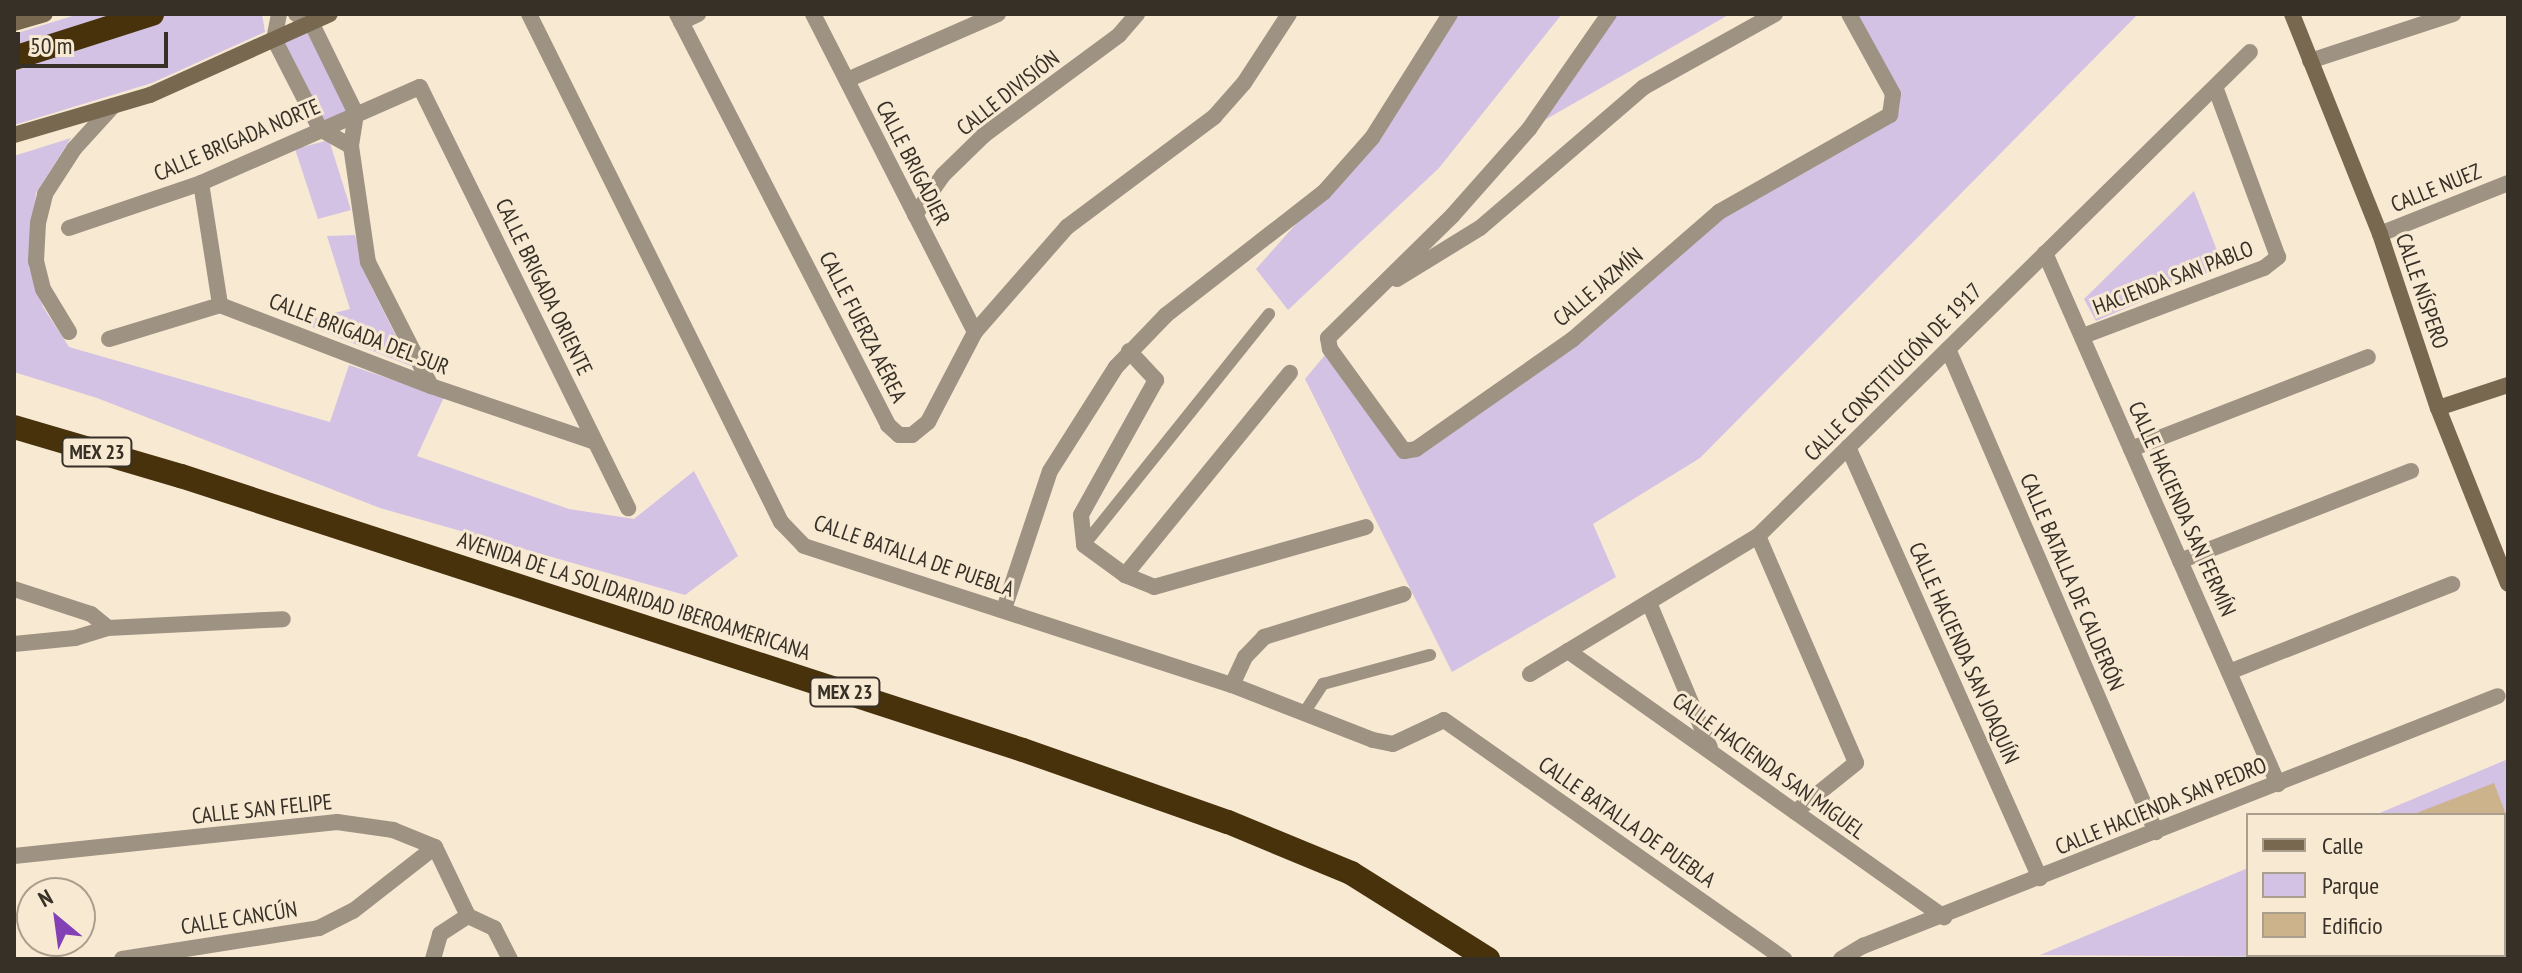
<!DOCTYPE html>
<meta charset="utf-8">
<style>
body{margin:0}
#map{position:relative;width:2522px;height:973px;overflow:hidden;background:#f8e9d2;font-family:"PT Sans Narrow",sans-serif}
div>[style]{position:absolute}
.green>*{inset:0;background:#d3c2e4}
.building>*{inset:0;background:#cdb38c}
.lane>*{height:12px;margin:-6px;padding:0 6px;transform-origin:6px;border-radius:6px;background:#9e9282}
.street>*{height:16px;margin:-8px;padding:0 8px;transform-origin:8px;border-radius:8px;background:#9e9282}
.secondary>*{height:16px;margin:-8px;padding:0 8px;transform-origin:8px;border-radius:8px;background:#786850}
.highway>*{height:24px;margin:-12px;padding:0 12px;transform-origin:12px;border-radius:12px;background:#47320c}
span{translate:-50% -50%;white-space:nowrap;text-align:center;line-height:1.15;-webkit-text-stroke:6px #f8e9d2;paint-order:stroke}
.shield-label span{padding:2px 6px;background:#f8e9d2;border:2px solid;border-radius:6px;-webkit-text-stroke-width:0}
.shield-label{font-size:20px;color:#363027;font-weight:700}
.street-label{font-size:22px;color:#363027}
.frame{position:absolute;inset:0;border:16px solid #363027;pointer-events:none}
.legend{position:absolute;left:2246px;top:813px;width:260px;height:144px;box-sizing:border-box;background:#f8e9d2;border:2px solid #aa9f8e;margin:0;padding:10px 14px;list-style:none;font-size:24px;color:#363027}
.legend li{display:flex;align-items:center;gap:16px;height:40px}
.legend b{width:40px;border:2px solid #aa9f8e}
.north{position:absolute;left:16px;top:877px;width:80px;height:80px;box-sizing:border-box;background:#f8e9d2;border:2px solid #aa9f8e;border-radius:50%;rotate:331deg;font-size:22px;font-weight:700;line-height:32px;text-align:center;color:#363027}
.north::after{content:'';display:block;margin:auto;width:28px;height:36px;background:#8341b5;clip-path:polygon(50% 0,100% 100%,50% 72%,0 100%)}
.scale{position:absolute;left:16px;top:32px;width:152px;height:36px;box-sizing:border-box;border:4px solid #363027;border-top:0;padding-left:10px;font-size:24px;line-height:28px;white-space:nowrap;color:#363027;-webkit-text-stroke:6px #f8e9d2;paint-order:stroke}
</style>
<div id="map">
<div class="green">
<i style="clip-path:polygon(79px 14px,262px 14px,265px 32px,152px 83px,14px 125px,14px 34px)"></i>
<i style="clip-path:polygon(1449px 14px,1562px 14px,1439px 168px,1288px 310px,1256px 269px,1372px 138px)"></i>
<i style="clip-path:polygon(1608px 14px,1730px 14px,1529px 129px)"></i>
<i style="clip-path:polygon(1850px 14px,2138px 14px,1700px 458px,1593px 524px,1616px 577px,1452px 672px,1305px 379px,1330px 349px,1405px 450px,1573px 339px,1719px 212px,1890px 115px,1893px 94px)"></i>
<i style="clip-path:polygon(308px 24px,356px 114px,320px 129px,274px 39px)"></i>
<i style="clip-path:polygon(71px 138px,36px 193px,29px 268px,43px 307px,69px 347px,330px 422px,349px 365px,444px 397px,417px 456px,569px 509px,634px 519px,694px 471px,738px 556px,685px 595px,380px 508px,97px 398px,14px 372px,14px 156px)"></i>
<i style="clip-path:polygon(329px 140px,351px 210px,318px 219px,295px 149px)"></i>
<i style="clip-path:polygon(2194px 191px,2223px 266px,2096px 321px,2084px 299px)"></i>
<i style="clip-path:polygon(355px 235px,371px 286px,411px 366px,299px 322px,350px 309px,327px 236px)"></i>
<i style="clip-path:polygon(2508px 759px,2508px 959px,2040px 955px,2248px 868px,2248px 955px,2504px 955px,2504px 815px,2375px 815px)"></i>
</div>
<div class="building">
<i style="clip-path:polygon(2494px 783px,2506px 815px,2415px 815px,2414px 814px)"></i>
</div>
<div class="lane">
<i style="left:1084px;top:545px;width:296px;rotate:-51.3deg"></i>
<i style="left:1304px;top:713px;width:35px;rotate:-57deg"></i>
<i style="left:1323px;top:684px;width:111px;rotate:-15.2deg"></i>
</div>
<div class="street">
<i style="left:279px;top:14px;width:25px;rotate:101deg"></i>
<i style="left:274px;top:39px;width:101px;rotate:62.9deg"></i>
<i style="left:320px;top:129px;width:35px;rotate:29deg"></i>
<i style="left:296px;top:14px;width:17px;rotate:28deg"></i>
<i style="left:311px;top:22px;width:102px;rotate:63.9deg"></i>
<i style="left:356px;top:114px;width:32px;rotate:99deg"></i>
<i style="left:351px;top:146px;width:117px;rotate:81.7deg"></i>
<i style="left:368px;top:262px;width:139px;rotate:63.1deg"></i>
<i style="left:529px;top:14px;width:567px;rotate:63.62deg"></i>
<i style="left:781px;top:522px;width:33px;rotate:46deg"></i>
<i style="left:804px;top:546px;width:450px;rotate:18deg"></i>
<i style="left:1232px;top:685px;width:151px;rotate:21.3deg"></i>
<i style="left:1373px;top:740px;width:20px;rotate:11deg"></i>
<i style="left:1393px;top:744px;width:56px;rotate:-25.2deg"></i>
<i style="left:1444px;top:720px;width:416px;rotate:35.1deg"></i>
<i style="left:677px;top:14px;width:462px;rotate:62.8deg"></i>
<i style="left:888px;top:425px;width:15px;rotate:42deg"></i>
<i style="left:899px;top:435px;width:13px"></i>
<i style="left:912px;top:435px;width:21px;rotate:-39deg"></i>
<i style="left:928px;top:422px;width:102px;rotate:-62.4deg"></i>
<i style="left:975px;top:332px;width:140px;rotate:-48.8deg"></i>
<i style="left:1067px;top:227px;width:184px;rotate:-36.8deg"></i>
<i style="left:1214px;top:117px;width:45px;rotate:-48.6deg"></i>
<i style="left:1244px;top:83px;width:82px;rotate:-56.9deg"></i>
<i style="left:813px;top:14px;width:357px;rotate:63deg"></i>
<i style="left:1609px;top:14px;width:140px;rotate:124.8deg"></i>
<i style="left:1529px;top:129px;width:116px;rotate:131.5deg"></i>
<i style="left:1452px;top:216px;width:174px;rotate:135.5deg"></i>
<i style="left:1328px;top:338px;width:11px;rotate:80deg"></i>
<i style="left:1330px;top:349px;width:126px;rotate:54deg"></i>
<i style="left:1404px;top:451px;width:12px;rotate:-9deg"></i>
<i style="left:1416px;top:449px;width:192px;rotate:-35deg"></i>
<i style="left:1573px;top:339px;width:194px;rotate:-41deg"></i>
<i style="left:1719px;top:212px;width:197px;rotate:-29.6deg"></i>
<i style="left:1890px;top:115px;width:21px;rotate:-82deg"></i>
<i style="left:1893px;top:94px;width:91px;rotate:-118.8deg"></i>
<i style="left:681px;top:22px;width:19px;rotate:-25deg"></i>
<i style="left:2310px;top:61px;width:151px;rotate:-18.2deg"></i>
<i style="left:847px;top:80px;width:165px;rotate:-23.6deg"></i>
<i style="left:201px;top:183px;width:123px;rotate:81.1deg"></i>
<i style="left:915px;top:215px;width:49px;rotate:-55deg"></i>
<i style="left:943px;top:175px;width:57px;rotate:-44.3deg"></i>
<i style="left:984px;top:135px;width:168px;rotate:-36.5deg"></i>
<i style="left:1119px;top:35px;width:28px;rotate:-49deg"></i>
<i style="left:69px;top:228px;width:139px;rotate:-18.8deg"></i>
<i style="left:201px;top:183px;width:239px;rotate:-23.7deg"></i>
<i style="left:420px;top:87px;width:470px;rotate:63.7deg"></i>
<i style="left:2380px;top:234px;width:138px;rotate:-21.7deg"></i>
<i style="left:2045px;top:253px;width:580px;rotate:66.31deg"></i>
<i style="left:1397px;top:279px;width:97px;rotate:-31.6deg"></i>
<i style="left:1480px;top:228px;width:216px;rotate:-40.7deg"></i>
<i style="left:1644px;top:87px;width:150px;rotate:-29.1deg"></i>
<i style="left:69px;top:332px;width:50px;rotate:-121.2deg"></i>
<i style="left:43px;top:289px;width:29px;rotate:-104deg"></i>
<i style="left:36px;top:261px;width:38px;rotate:-87deg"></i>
<i style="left:38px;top:223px;width:30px;rotate:-76deg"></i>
<i style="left:45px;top:194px;width:54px;rotate:-57.2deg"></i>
<i style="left:74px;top:149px;width:58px;rotate:-47.8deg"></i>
<i style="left:2083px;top:336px;width:193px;rotate:-20.6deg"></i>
<i style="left:2264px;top:268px;width:18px;rotate:-38deg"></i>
<i style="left:2278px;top:257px;width:181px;rotate:-110.3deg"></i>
<i style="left:109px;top:339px;width:116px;rotate:-17deg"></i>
<i style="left:220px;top:305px;width:226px;rotate:21deg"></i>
<i style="left:431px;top:386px;width:171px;rotate:18.8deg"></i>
<i style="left:1948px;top:349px;width:526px;rotate:66.7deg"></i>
<i style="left:1129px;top:351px;width:40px;rotate:47deg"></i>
<i style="left:1156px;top:380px;width:154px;rotate:119.1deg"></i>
<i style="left:1081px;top:515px;width:30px;rotate:84deg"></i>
<i style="left:1084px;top:545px;width:51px;rotate:36.2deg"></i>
<i style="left:1125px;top:575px;width:31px;rotate:22deg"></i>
<i style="left:1154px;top:587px;width:220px;rotate:-15.8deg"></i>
<i style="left:1848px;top:447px;width:472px;rotate:66deg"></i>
<i style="left:2131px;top:449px;width:254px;rotate:-21.2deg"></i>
<i style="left:1758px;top:536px;width:247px;rotate:66.6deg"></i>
<i style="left:1856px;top:763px;width:78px;rotate:141.2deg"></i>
<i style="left:2180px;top:561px;width:248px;rotate:-21.3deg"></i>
<i style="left:1125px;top:575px;width:261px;rotate:-50.8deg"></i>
<i style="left:14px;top:589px;width:81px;rotate:18deg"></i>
<i style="left:91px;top:614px;width:22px;rotate:39deg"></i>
<i style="left:1650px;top:605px;width:155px;rotate:67.2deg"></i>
<i style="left:1004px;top:609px;width:145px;rotate:-71.6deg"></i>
<i style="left:1050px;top:471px;width:123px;rotate:-57.6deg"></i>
<i style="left:1116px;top:367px;width:72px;rotate:-46.1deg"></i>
<i style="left:1166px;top:315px;width:200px;rotate:-37.9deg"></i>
<i style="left:1324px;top:192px;width:72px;rotate:-48.4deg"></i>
<i style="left:1372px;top:138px;width:146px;rotate:-57.8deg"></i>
<i style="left:14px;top:644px;width:61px;rotate:-5.6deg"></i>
<i style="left:75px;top:638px;width:34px;rotate:-17deg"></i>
<i style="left:108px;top:628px;width:175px;rotate:-2.9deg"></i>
<i style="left:1568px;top:651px;width:461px;rotate:35.3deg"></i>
<i style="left:2229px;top:672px;width:240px;rotate:-21.5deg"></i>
<i style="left:1530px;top:674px;width:267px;rotate:-31.2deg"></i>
<i style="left:1758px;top:536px;width:690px;rotate:-44.53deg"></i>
<i style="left:1232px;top:685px;width:31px;rotate:-65deg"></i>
<i style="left:1245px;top:657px;width:28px;rotate:-46deg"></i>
<i style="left:1264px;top:637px;width:146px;rotate:-17.1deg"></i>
<i style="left:14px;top:856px;width:325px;rotate:-6deg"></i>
<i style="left:337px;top:822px;width:57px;rotate:8.1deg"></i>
<i style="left:393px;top:830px;width:45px;rotate:22deg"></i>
<i style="left:435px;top:847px;width:76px;rotate:64.4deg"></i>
<i style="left:122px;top:959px;width:199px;rotate:-8.9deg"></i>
<i style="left:319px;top:928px;width:38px;rotate:-27deg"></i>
<i style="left:353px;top:911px;width:104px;rotate:-38deg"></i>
<i style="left:433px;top:959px;width:26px;rotate:-74deg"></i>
<i style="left:440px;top:934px;width:33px;rotate:-33deg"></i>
<i style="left:468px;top:916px;width:29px;rotate:25deg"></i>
<i style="left:494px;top:928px;width:35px;rotate:63deg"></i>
<i style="left:1841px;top:959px;width:26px;rotate:-31deg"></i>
<i style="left:1863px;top:946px;width:682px;rotate:-21.49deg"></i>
</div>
<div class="secondary">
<i style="left:2292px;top:14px;width:237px;rotate:68.2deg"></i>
<i style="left:2380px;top:234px;width:183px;rotate:71.6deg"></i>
<i style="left:2438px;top:408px;width:189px;rotate:68.3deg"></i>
<i style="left:14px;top:23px;width:32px;rotate:-16deg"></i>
<i style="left:14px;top:135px;width:142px;rotate:-16.4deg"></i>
<i style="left:150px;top:95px;width:197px;rotate:-24.2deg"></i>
<i style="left:2438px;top:408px;width:74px;rotate:-18.2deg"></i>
</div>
<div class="highway">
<i style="left:14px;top:58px;width:145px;rotate:-17.7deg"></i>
<i style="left:14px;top:427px;width:174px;rotate:16.4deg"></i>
<i style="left:181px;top:476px;width:885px;rotate:18.03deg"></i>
<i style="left:1023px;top:750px;width:217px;rotate:19.4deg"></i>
<i style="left:1228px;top:822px;width:133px;rotate:22.5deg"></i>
<i style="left:1351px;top:873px;width:162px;rotate:32.1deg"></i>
</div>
<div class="shield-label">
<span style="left:97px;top:452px">MEX 23</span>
<span style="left:845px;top:692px">MEX 23</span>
</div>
<div class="street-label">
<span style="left:1008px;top:93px;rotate:-38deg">CALLE DIVISIÓN</span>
<span style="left:237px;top:140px;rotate:-23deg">CALLE BRIGADA NORTE</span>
<span style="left:913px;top:163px;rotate:63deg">CALLE BRIGADIER</span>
<span style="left:2436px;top:188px;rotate:-22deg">CALLE NUEZ</span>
<span style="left:2173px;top:278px;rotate:-21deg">HACIENDA SAN PABLO</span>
<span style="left:544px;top:287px;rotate:64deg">CALLE BRIGADA ORIENTE</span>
<span style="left:1598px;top:287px;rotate:-40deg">CALLE JAZMÍN</span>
<span style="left:2422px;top:291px;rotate:71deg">CALLE NÍSPERO</span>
<span style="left:863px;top:327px;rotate:63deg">CALLE FUERZA AÉREA</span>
<span style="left:359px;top:334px;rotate:21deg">CALLE BRIGADA DEL SUR</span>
<span style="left:1893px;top:372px;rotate:-45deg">CALLE CONSTITUCIÓN DE 1917</span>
<span style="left:2182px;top:509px;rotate:66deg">CALLE HACIENDA SAN FERMÍN</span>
<span style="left:914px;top:556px;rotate:19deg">CALLE BATALLA DE PUEBLA</span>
<span style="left:2072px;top:582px;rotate:67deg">CALLE BATALLA DE CALDERÓN</span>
<span style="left:634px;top:596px;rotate:18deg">AVENIDA DE LA SOLIDARIDAD IBEROAMERICANA</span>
<span style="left:1964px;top:653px;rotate:66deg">CALLE HACIENDA SAN JOAQUÍN</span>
<span style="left:1769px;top:766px;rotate:36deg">CALLE HACIENDA SAN MIGUEL</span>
<span style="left:2161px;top:806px;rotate:-22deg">CALLE HACIENDA SAN PEDRO</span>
<span style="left:262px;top:809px;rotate:-6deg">CALLE SAN FELIPE</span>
<span style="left:1627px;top:822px;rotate:35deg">CALLE BATALLA DE PUEBLA</span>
<span style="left:239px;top:918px;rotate:-9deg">CALLE CANCÚN</span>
</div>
<div class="frame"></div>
<ul class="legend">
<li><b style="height:10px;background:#786850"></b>Calle</li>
<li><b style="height:22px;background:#d3c2e4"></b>Parque</li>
<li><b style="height:22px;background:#cdb38c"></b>Edificio</li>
</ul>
<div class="north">N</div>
<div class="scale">50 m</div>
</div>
